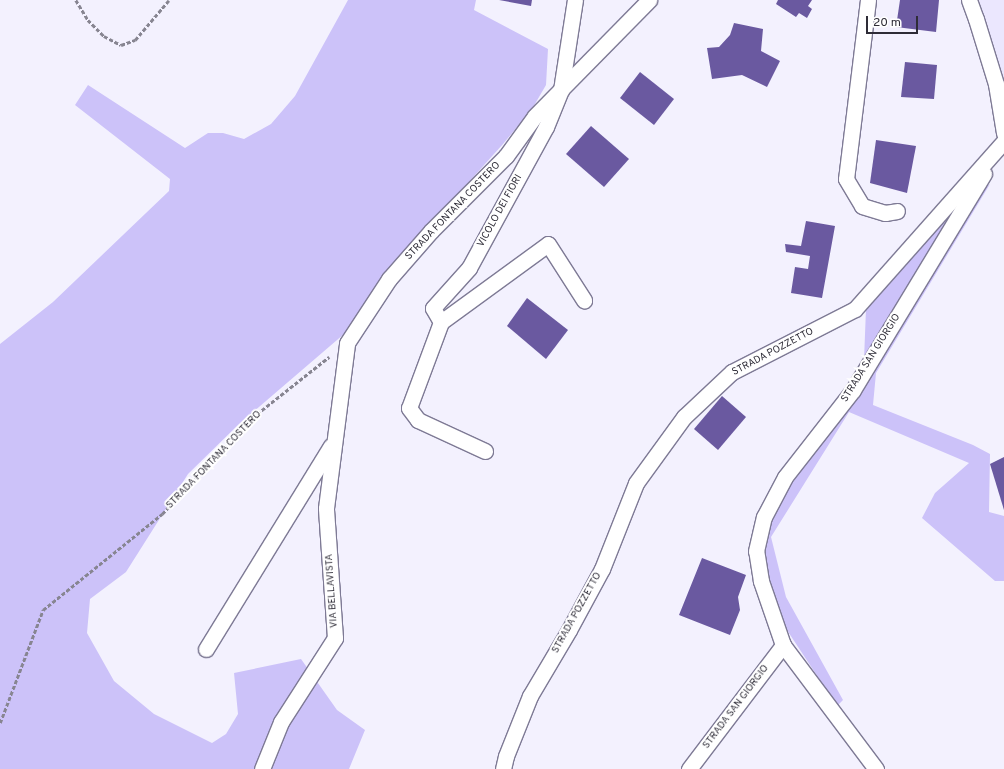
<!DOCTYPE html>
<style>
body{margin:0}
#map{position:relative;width:1004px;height:769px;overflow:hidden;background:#f3f1fe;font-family:Overpass,sans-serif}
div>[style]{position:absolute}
.built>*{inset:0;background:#ebe7fe}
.green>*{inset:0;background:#ccc2f9}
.building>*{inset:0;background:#6a59a0}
.path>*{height:2.5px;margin-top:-1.25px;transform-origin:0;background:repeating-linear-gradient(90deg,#878591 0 4px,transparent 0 6px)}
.roads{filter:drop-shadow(1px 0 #7e7a95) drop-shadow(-1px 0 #7e7a95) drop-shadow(0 1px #7e7a95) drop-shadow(0 -1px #7e7a95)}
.street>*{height:15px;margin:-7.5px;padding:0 7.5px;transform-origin:7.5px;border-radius:7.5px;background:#fff}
span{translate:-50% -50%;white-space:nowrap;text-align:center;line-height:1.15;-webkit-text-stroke:4px #fff;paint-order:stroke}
.street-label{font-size:10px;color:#2e2c37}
.scale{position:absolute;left:866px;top:16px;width:52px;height:18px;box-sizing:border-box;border:2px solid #2e2c37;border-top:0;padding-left:5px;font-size:12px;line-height:14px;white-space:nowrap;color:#2e2c37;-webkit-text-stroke:3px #fff;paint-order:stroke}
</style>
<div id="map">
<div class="built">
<i style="clip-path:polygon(974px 0,1004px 0,1004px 104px)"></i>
</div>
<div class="green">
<i style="clip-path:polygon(348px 0,476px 0,474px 10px,548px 49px,546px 85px,532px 109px,503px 144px,395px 264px,344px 334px,239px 424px,188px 474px,126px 572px,90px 599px,87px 633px,114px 681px,154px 714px,212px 743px,226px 734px,238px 714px,234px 673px,301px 659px,337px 710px,365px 730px,349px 769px,0 769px,0 344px,53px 302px,169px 191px,170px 179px,75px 105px,88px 85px,185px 148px,208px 133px,223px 133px,244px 139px,271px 124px,295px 96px)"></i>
<i style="clip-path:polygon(990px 184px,876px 373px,873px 405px,973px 445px,990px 454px,989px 512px,1004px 516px,1004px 581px,995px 581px,922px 518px,935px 493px,969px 463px,849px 412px,771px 537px,786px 597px,843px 700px,837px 706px,779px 618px,762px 555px,777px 504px,863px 385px,866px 309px,947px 219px)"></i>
</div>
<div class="building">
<i style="clip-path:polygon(499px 0,532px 0,531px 6px)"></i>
<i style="clip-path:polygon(778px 0,812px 0,808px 6px,812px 9px,807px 18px,799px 13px,796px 17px,776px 4px)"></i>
<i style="clip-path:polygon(900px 0,939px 0,936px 32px,896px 27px)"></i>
<i style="clip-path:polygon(734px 23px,763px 29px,761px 51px,780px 61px,767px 87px,742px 75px,712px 79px,707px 48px,719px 47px,730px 35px)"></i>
<i style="clip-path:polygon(905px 62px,937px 65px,934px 99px,901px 97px)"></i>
<i style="clip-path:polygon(640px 72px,674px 99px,654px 125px,620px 98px)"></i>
<i style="clip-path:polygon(591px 126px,629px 159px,604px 187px,566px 154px)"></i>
<i style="clip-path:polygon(876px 140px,916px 146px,907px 193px,870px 183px)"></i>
<i style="clip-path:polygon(806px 221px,835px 226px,822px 298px,791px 293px,795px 267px,808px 269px,810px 256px,786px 252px,785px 244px,801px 246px)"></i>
<i style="clip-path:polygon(527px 298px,568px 330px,546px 359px,507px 326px)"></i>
<i style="clip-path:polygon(722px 396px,746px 417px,718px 450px,694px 429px)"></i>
<i style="clip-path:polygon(1004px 457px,1004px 510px,990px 464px)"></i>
<i style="clip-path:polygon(702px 558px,746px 575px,738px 597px,740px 610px,730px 635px,679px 615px)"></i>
</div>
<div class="path">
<i style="left:76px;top:0;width:23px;rotate:59deg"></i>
<i style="left:88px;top:20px;width:23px;rotate:45deg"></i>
<i style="left:104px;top:36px;width:19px;rotate:28deg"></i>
<i style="left:121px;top:45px;width:15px;rotate:-20deg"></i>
<i style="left:135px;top:40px;width:52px;rotate:-49.6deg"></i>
<i style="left:0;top:723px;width:121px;rotate:-69.2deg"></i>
<i style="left:43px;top:610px;width:153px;rotate:-38.9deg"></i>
<i style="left:162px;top:514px;width:138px;rotate:-46.5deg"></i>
<i style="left:257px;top:414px;width:92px;rotate:-38.4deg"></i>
</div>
<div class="roads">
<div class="street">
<i style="left:868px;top:0;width:180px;rotate:97deg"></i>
<i style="left:846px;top:179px;width:31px;rotate:59deg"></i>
<i style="left:862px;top:206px;width:24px;rotate:17deg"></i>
<i style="left:885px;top:213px;width:12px;rotate:-9deg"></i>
<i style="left:969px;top:0;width:20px;rotate:70deg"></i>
<i style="left:976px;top:19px;width:68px;rotate:72.9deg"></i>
<i style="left:996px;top:84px;width:50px;rotate:80.7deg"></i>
<i style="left:441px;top:322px;width:132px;rotate:-36.1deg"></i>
<i style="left:548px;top:244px;width:67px;rotate:57.3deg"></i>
<i style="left:485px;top:451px;width:74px;rotate:-155.2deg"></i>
<i style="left:418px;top:420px;width:15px;rotate:-127deg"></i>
<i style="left:409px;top:408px;width:92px;rotate:-69.6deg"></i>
<i style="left:441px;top:322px;width:16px;rotate:-120deg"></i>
<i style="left:433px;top:308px;width:54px;rotate:-48deg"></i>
<i style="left:469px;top:268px;width:161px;rotate:-61.4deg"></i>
<i style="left:546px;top:127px;width:40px;rotate:-68deg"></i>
<i style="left:561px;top:90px;width:91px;rotate:-81.2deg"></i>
<i style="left:206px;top:649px;width:238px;rotate:-58.4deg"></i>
<i style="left:262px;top:769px;width:51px;rotate:-68deg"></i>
<i style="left:281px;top:722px;width:100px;rotate:-57.3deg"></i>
<i style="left:335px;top:638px;width:130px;rotate:-94deg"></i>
<i style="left:326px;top:508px;width:166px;rotate:-82.7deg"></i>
<i style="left:347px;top:343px;width:77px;rotate:-56.7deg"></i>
<i style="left:389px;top:279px;width:64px;rotate:-48.8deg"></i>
<i style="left:431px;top:231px;width:106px;rotate:-45deg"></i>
<i style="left:506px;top:156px;width:49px;rotate:-54.1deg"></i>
<i style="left:535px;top:116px;width:163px;rotate:-45.5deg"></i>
<i style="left:503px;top:769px;width:13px;rotate:-77deg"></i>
<i style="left:506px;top:756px;width:65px;rotate:-68.2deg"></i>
<i style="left:530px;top:696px;width:77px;rotate:-59.4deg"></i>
<i style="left:569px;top:630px;width:69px;rotate:-61.6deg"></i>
<i style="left:602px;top:569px;width:92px;rotate:-68.4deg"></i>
<i style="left:636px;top:483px;width:82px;rotate:-54deg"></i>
<i style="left:684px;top:417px;width:66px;rotate:-43.2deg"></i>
<i style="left:732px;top:372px;width:138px;rotate:-27.1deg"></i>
<i style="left:855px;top:309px;width:225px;rotate:-48.4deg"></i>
<i style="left:689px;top:769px;width:156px;rotate:-52.8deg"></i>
<i style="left:876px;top:769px;width:155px;rotate:-126.9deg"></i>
<i style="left:783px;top:645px;width:68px;rotate:-109deg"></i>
<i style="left:761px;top:581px;width:30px;rotate:-99deg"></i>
<i style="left:756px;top:551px;width:35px;rotate:-77deg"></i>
<i style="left:764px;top:517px;width:45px;rotate:-62.3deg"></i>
<i style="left:785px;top:477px;width:110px;rotate:-52deg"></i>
<i style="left:853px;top:390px;width:253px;rotate:-58.8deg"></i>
</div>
</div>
<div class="street-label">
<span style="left:453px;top:211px;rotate:-46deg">STRADA FONTANA COSTERO</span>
<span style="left:500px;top:211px;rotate:-61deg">VICOLO DEI FIORI</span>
<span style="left:773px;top:352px;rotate:-28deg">STRADA POZZETTO</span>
<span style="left:871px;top:358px;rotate:-58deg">STRADA SAN GIORGIO</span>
<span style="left:214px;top:460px;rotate:-46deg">STRADA FONTANA COSTERO</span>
<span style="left:332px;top:591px;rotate:-94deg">VIA BELLAVISTA</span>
<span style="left:577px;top:613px;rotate:-61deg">STRADA POZZETTO</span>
<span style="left:736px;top:707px;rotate:-53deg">STRADA SAN GIORGIO</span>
</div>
<div class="scale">20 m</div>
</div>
